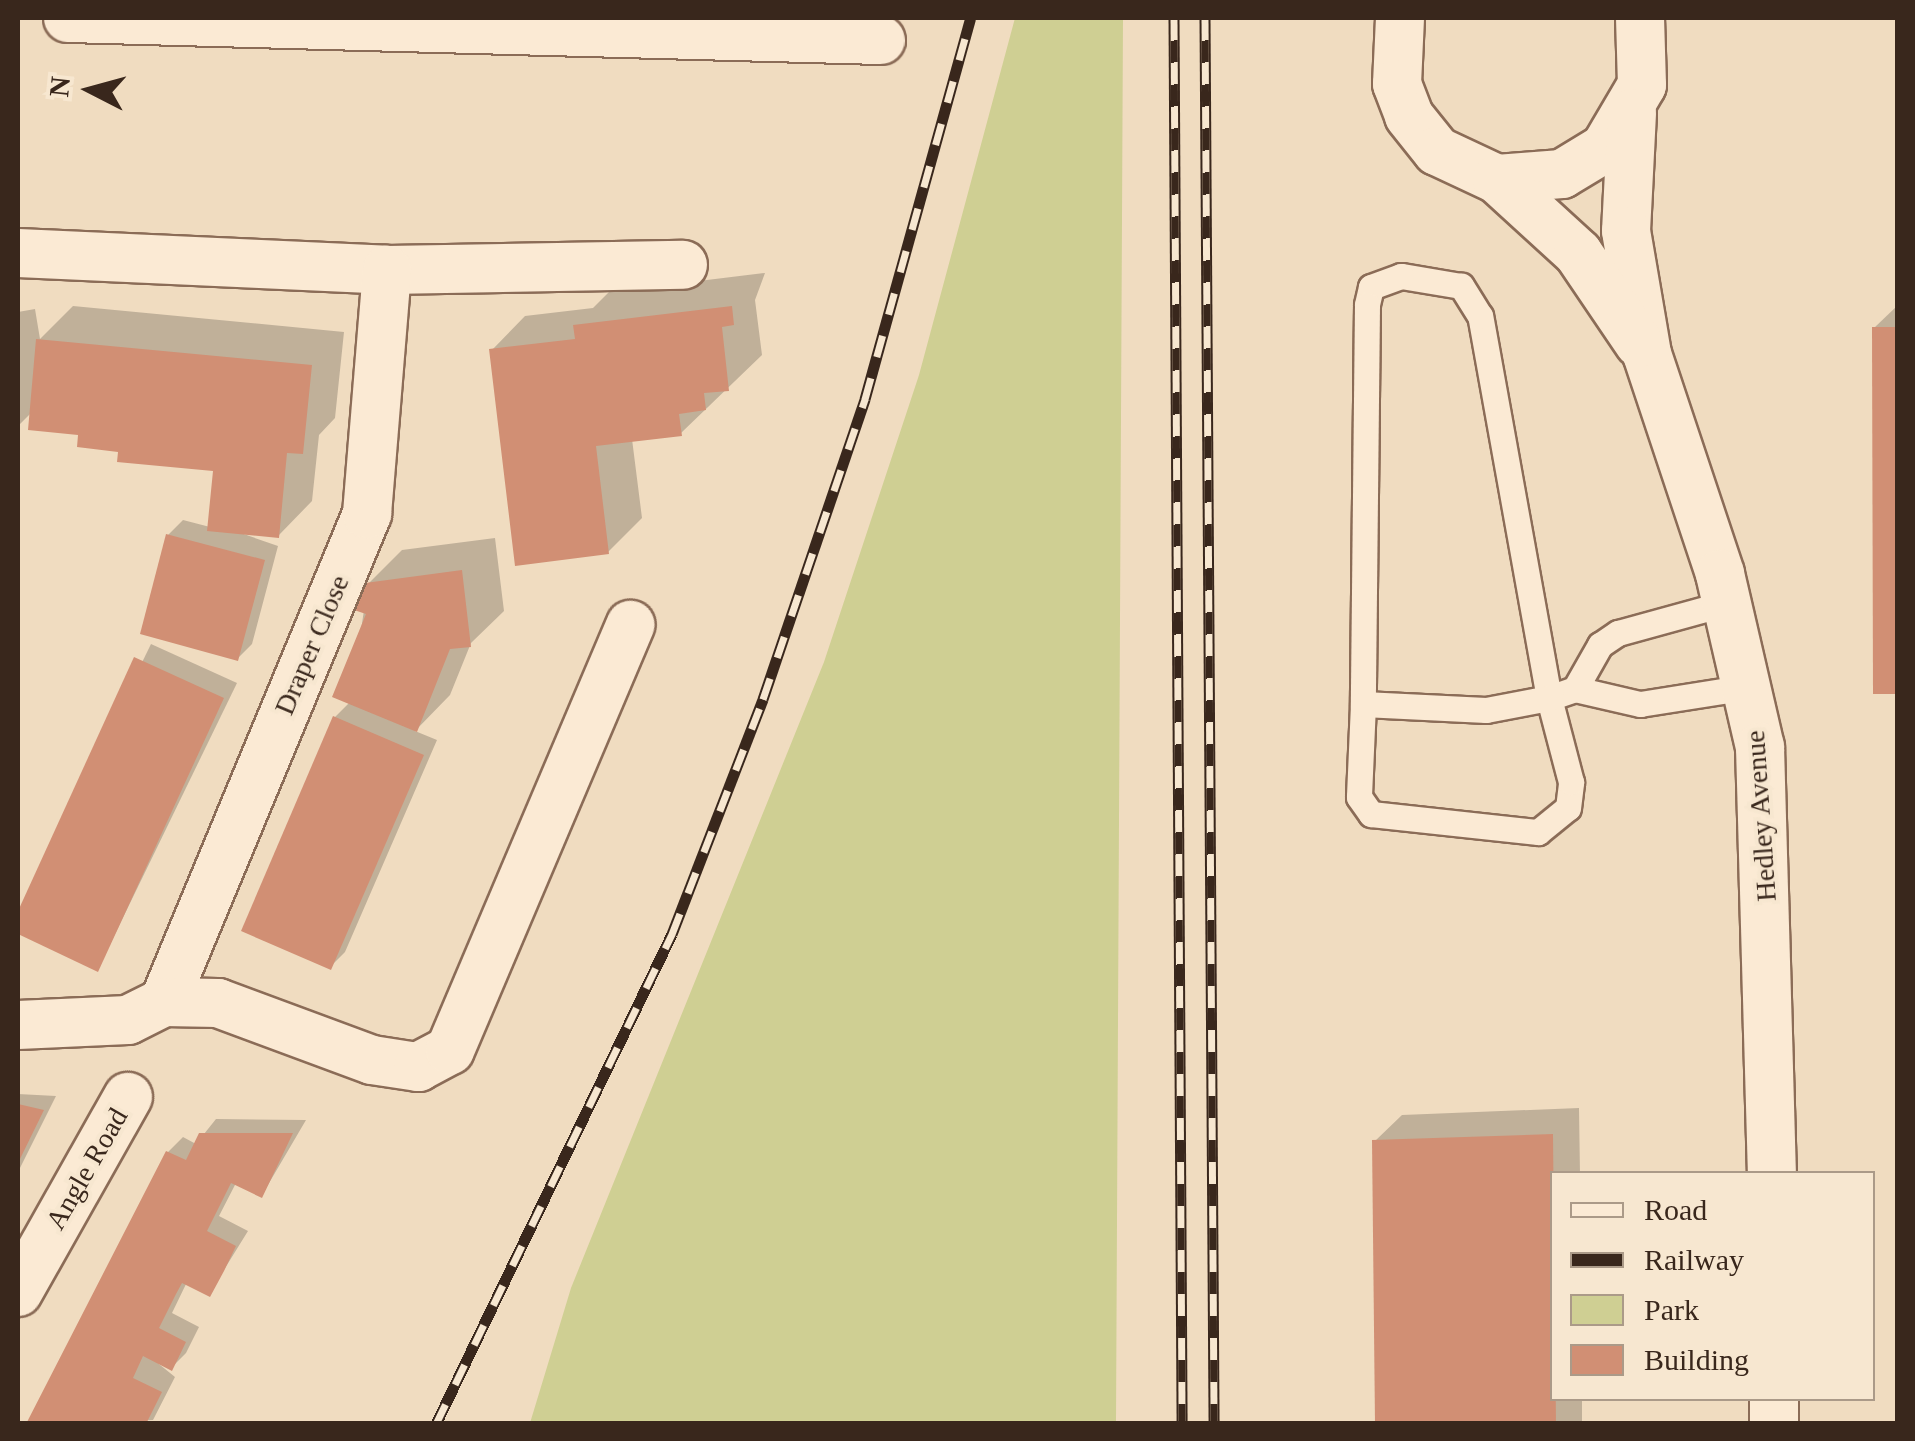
<!DOCTYPE html>
<style>
body{margin:0}
#map{position:relative;width:1915px;height:1441px;overflow:hidden;background:#f0dcc0;font-family:Georgia,serif}
div>[style]{position:absolute}
.green>*{inset:0;background:#cfcf93}
.shadow>*{inset:0;background:#0003}
.building>*{inset:0;background:#d18f74}
.roads{filter:drop-shadow(2px 0 #8b6c57) drop-shadow(-2px 0 #8b6c57) drop-shadow(0 2px #8b6c57) drop-shadow(0 -2px #8b6c57)}
.lane>*{height:25px;margin:-12.5px;padding:0 12.5px;transform-origin:12.5px;border-radius:12.5px;background:#fbead4}
.street>*{height:48px;margin:-24px;padding:0 24px;transform-origin:24px;border-radius:24px;background:#fbead4}
.rail>*{height:11px;margin-top:-5.5px;transform-origin:0;background:repeating-linear-gradient(90deg,#f7e7d0 0 22px,#39271c 0 44px);box-sizing:border-box;border-block:2px solid #39271c}
span{translate:-50% -50%;white-space:nowrap;text-align:center;line-height:1.15;-webkit-text-stroke:8px #f7e7d0;paint-order:stroke}
.street-label{font-size:28px;color:#39271c}
.frame{position:absolute;inset:0;border:20px solid #39271c;pointer-events:none}
.legend{position:absolute;left:1550px;top:1171px;width:325px;height:230px;box-sizing:border-box;background:#f7e7d0;border:2px solid #ab9a88;margin:0;padding:12px 18px;list-style:none;font-size:30px;color:#39271c}
.legend li{display:flex;align-items:center;gap:20px;height:50px}
.legend b{width:50px;border:2px solid #ab9a88}
.north{position:absolute;left:40px;top:40px;width:100px;height:100px;-webkit-text-stroke:8px #f7e7d0;paint-order:stroke;rotate:276deg;font-size:28px;font-weight:700;line-height:40px;text-align:center;color:#39271c}
.north::after{content:'';display:block;margin:auto;width:35px;height:45px;background:#39271c;clip-path:polygon(50% 0,100% 100%,50% 72%,0 100%)}
</style>
<div id="map">
<div class="green">
<i style="clip-path:polygon(1015px 18px,1123px 18px,1116px 1423px,530px 1423px,571px 1288px,824px 662px,919px 375px)"></i>
</div>
<div class="shadow">
<i style="clip-path:polygon(765px 273px,755px 300px,762px 355px,681px 433px,632px 439px,642px 518px,608px 552px,492px 350px,525px 316px,593px 308px,609px 292px)"></i>
<i style="clip-path:polygon(1898px 305px,1898px 691px,1874px 328px)"></i>
<i style="clip-path:polygon(73px 306px,344px 332px,335px 418px,319px 435px,312px 501px,279px 535px,235px 531px,278px 546px,252px 644px,237px 659px,168px 535px,183px 520px,210px 527px,216px 469px,121px 449px,32px 412px,18px 426px,18px 312px,35px 309px,40px 339px)"></i>
<i style="clip-path:polygon(495px 538px,504px 611px,471px 643px,450px 695px,415px 731px,437px 740px,345px 952px,330px 967px,335px 717px,350px 702px,368px 584px,402px 550px)"></i>
<i style="clip-path:polygon(151px 644px,237px 683px,98px 969px,18px 931px,18px 917px)"></i>
<i style="clip-path:polygon(18px 1094px,56px 1096px,18px 1172px)"></i>
<i style="clip-path:polygon(1579px 1108px,1580px 1174px,1552px 1174px,1552px 1398px,1582px 1398px,1582px 1424px,1378px 1424px,1375px 1141px,1402px 1115px)"></i>
<i style="clip-path:polygon(216px 1119px,306px 1120px,262px 1195px,236px 1183px,219px 1216px,248px 1231px,209px 1294px,187px 1282px,172px 1313px,199px 1327px,186px 1353px,171px 1368px,149px 1356px,175px 1377px,153px 1420px,29px 1424px,168px 1152px,183px 1137px,196px 1144px)"></i>
</div>
<div class="building">
<i style="clip-path:polygon(732px 306px,734px 325px,722px 327px,729px 391px,704px 393px,706px 410px,679px 414px,682px 436px,596px 446px,609px 554px,515px 566px,489px 349px,575px 339px,573px 325px)"></i>
<i style="clip-path:polygon(1872px 327px,1898px 327px,1898px 694px,1873px 694px)"></i>
<i style="clip-path:polygon(36px 339px,312px 365px,303px 454px,287px 453px,279px 538px,207px 531px,213px 471px,117px 462px,118px 452px,77px 447px,78px 435px,28px 430px)"></i>
<i style="clip-path:polygon(166px 534px,265px 560px,238px 661px,140px 634px)"></i>
<i style="clip-path:polygon(462px 570px,471px 647px,450px 649px,417px 732px,332px 697px,366px 614px,354px 610px,365px 583px)"></i>
<i style="clip-path:polygon(134px 657px,224px 698px,98px 972px,18px 934px,18px 911px)"></i>
<i style="clip-path:polygon(333px 716px,424px 755px,331px 970px,241px 931px)"></i>
<i style="clip-path:polygon(18px 1104px,44px 1110px,18px 1163px)"></i>
<i style="clip-path:polygon(199px 1133px,293px 1133px,262px 1198px,231px 1183px,207px 1231px,236px 1246px,224px 1271px,210px 1297px,182px 1283px,176px 1294px,159px 1328px,186px 1342px,172px 1371px,143px 1356px,133px 1378px,162px 1392px,146px 1424px,26px 1424px,166px 1151px,186px 1160px)"></i>
<i style="clip-path:polygon(1553px 1134px,1556px 1424px,1375px 1424px,1372px 1140px)"></i>
</div>
<div class="roads">
<div class="lane">
<i style="left:1575px;top:689px;width:51px;rotate:-60.4deg"></i>
<i style="left:1600px;top:645px;width:22px;rotate:-34deg"></i>
<i style="left:1618px;top:633px;width:113px;rotate:-15.4deg"></i>
<i style="left:1363px;top:704px;width:93px;rotate:92.5deg"></i>
<i style="left:1359px;top:797px;width:21px;rotate:55deg"></i>
<i style="left:1371px;top:814px;width:168px;rotate:6.2deg"></i>
<i style="left:1538px;top:832px;width:38px;rotate:-39deg"></i>
<i style="left:1568px;top:808px;width:26px;rotate:-83deg"></i>
<i style="left:1571px;top:782px;width:87px;rotate:-104.7deg"></i>
<i style="left:1549px;top:698px;width:388px;rotate:-100.2deg"></i>
<i style="left:1480px;top:316px;width:36px;rotate:-122deg"></i>
<i style="left:1461px;top:286px;width:61px;rotate:-170.5deg"></i>
<i style="left:1401px;top:276px;width:32px;rotate:160deg"></i>
<i style="left:1371px;top:287px;width:18px;rotate:103deg"></i>
<i style="left:1367px;top:305px;width:399px;rotate:90.6deg"></i>
<i style="left:1363px;top:704px;width:123px;rotate:2.8deg"></i>
<i style="left:1486px;top:710px;width:64px;rotate:-10.8deg"></i>
<i style="left:1549px;top:698px;width:28px;rotate:-19deg"></i>
<i style="left:1575px;top:689px;width:67px;rotate:13deg"></i>
<i style="left:1640px;top:704px;width:108px;rotate:-9deg"></i>
</div>
<div class="street">
<i style="left:68px;top:18px;width:813px;rotate:1.55deg"></i>
<i style="left:1400px;top:18px;width:66px;rotate:92.6deg"></i>
<i style="left:1397px;top:84px;width:34px;rotate:69deg"></i>
<i style="left:1409px;top:116px;width:45px;rotate:51.3deg"></i>
<i style="left:1437px;top:151px;width:66px;rotate:25deg"></i>
<i style="left:1497px;top:179px;width:65px;rotate:-4.4deg"></i>
<i style="left:1562px;top:174px;width:50px;rotate:-31.2deg"></i>
<i style="left:1605px;top:148px;width:73px;rotate:-59.6deg"></i>
<i style="left:1642px;top:85px;width:67px;rotate:-91.7deg"></i>
<i style="left:1632px;top:113px;width:118px;rotate:92.9deg"></i>
<i style="left:1626px;top:231px;width:125px;rotate:80.3deg"></i>
<i style="left:1647px;top:354px;width:232px;rotate:71.6deg"></i>
<i style="left:1720px;top:574px;width:178px;rotate:77deg"></i>
<i style="left:1760px;top:747px;width:427px;rotate:88.4deg"></i>
<i style="left:1497px;top:179px;width:110px;rotate:42.4deg"></i>
<i style="left:1578px;top:253px;width:109px;rotate:55.9deg"></i>
<i style="left:18px;top:253px;width:369px;rotate:2.6deg"></i>
<i style="left:387px;top:270px;width:296px;rotate:-1deg"></i>
<i style="left:164px;top:1002px;width:529px;rotate:-67.41deg"></i>
<i style="left:367px;top:514px;width:245px;rotate:-85.3deg"></i>
<i style="left:18px;top:1025px;width:110px;rotate:-2.6deg"></i>
<i style="left:128px;top:1020px;width:40px;rotate:-26.6deg"></i>
<i style="left:164px;top:1002px;width:54px;rotate:1.1deg"></i>
<i style="left:218px;top:1003px;width:164px;rotate:20.3deg"></i>
<i style="left:372px;top:1060px;width:47px;rotate:8.7deg"></i>
<i style="left:418px;top:1067px;width:36px;rotate:-28deg"></i>
<i style="left:450px;top:1050px;width:462px;rotate:-67deg"></i>
<i style="left:18px;top:1292px;width:224px;rotate:-60.6deg"></i>
<i style="left:1774px;top:1398px;width:26px;rotate:90deg"></i>
</div>
</div>
<div class="rail">
<i style="left:1174px;top:18px;width:1406px;rotate:89.67deg"></i>
<i style="left:1205px;top:18px;width:1406px;rotate:89.63deg"></i>
<i style="left:436px;top:1424px;width:544px;rotate:-64.28deg"></i>
<i style="left:672px;top:934px;width:252px;rotate:-68.8deg"></i>
<i style="left:763px;top:699px;width:317px;rotate:-71.2deg"></i>
<i style="left:865px;top:399px;width:395px;rotate:-74.5deg"></i>
</div>
<div class="street-label">
<span style="left:312px;top:645px;rotate:-67deg">Draper Close</span>
<span style="left:1761px;top:816px;rotate:-94deg">Hedley Avenue</span>
<span style="left:87px;top:1169px;rotate:-60deg">Angle Road</span>
</div>
<div class="frame"></div>
<ul class="legend">
<li><b style="height:12px;background:#fbead4"></b>Road</li>
<li><b style="height:12px;background:#39271c"></b>Railway</li>
<li><b style="height:28px;background:#cfcf93"></b>Park</li>
<li><b style="height:28px;background:#d18f74"></b>Building</li>
</ul>
<div class="north">N</div>
</div>
